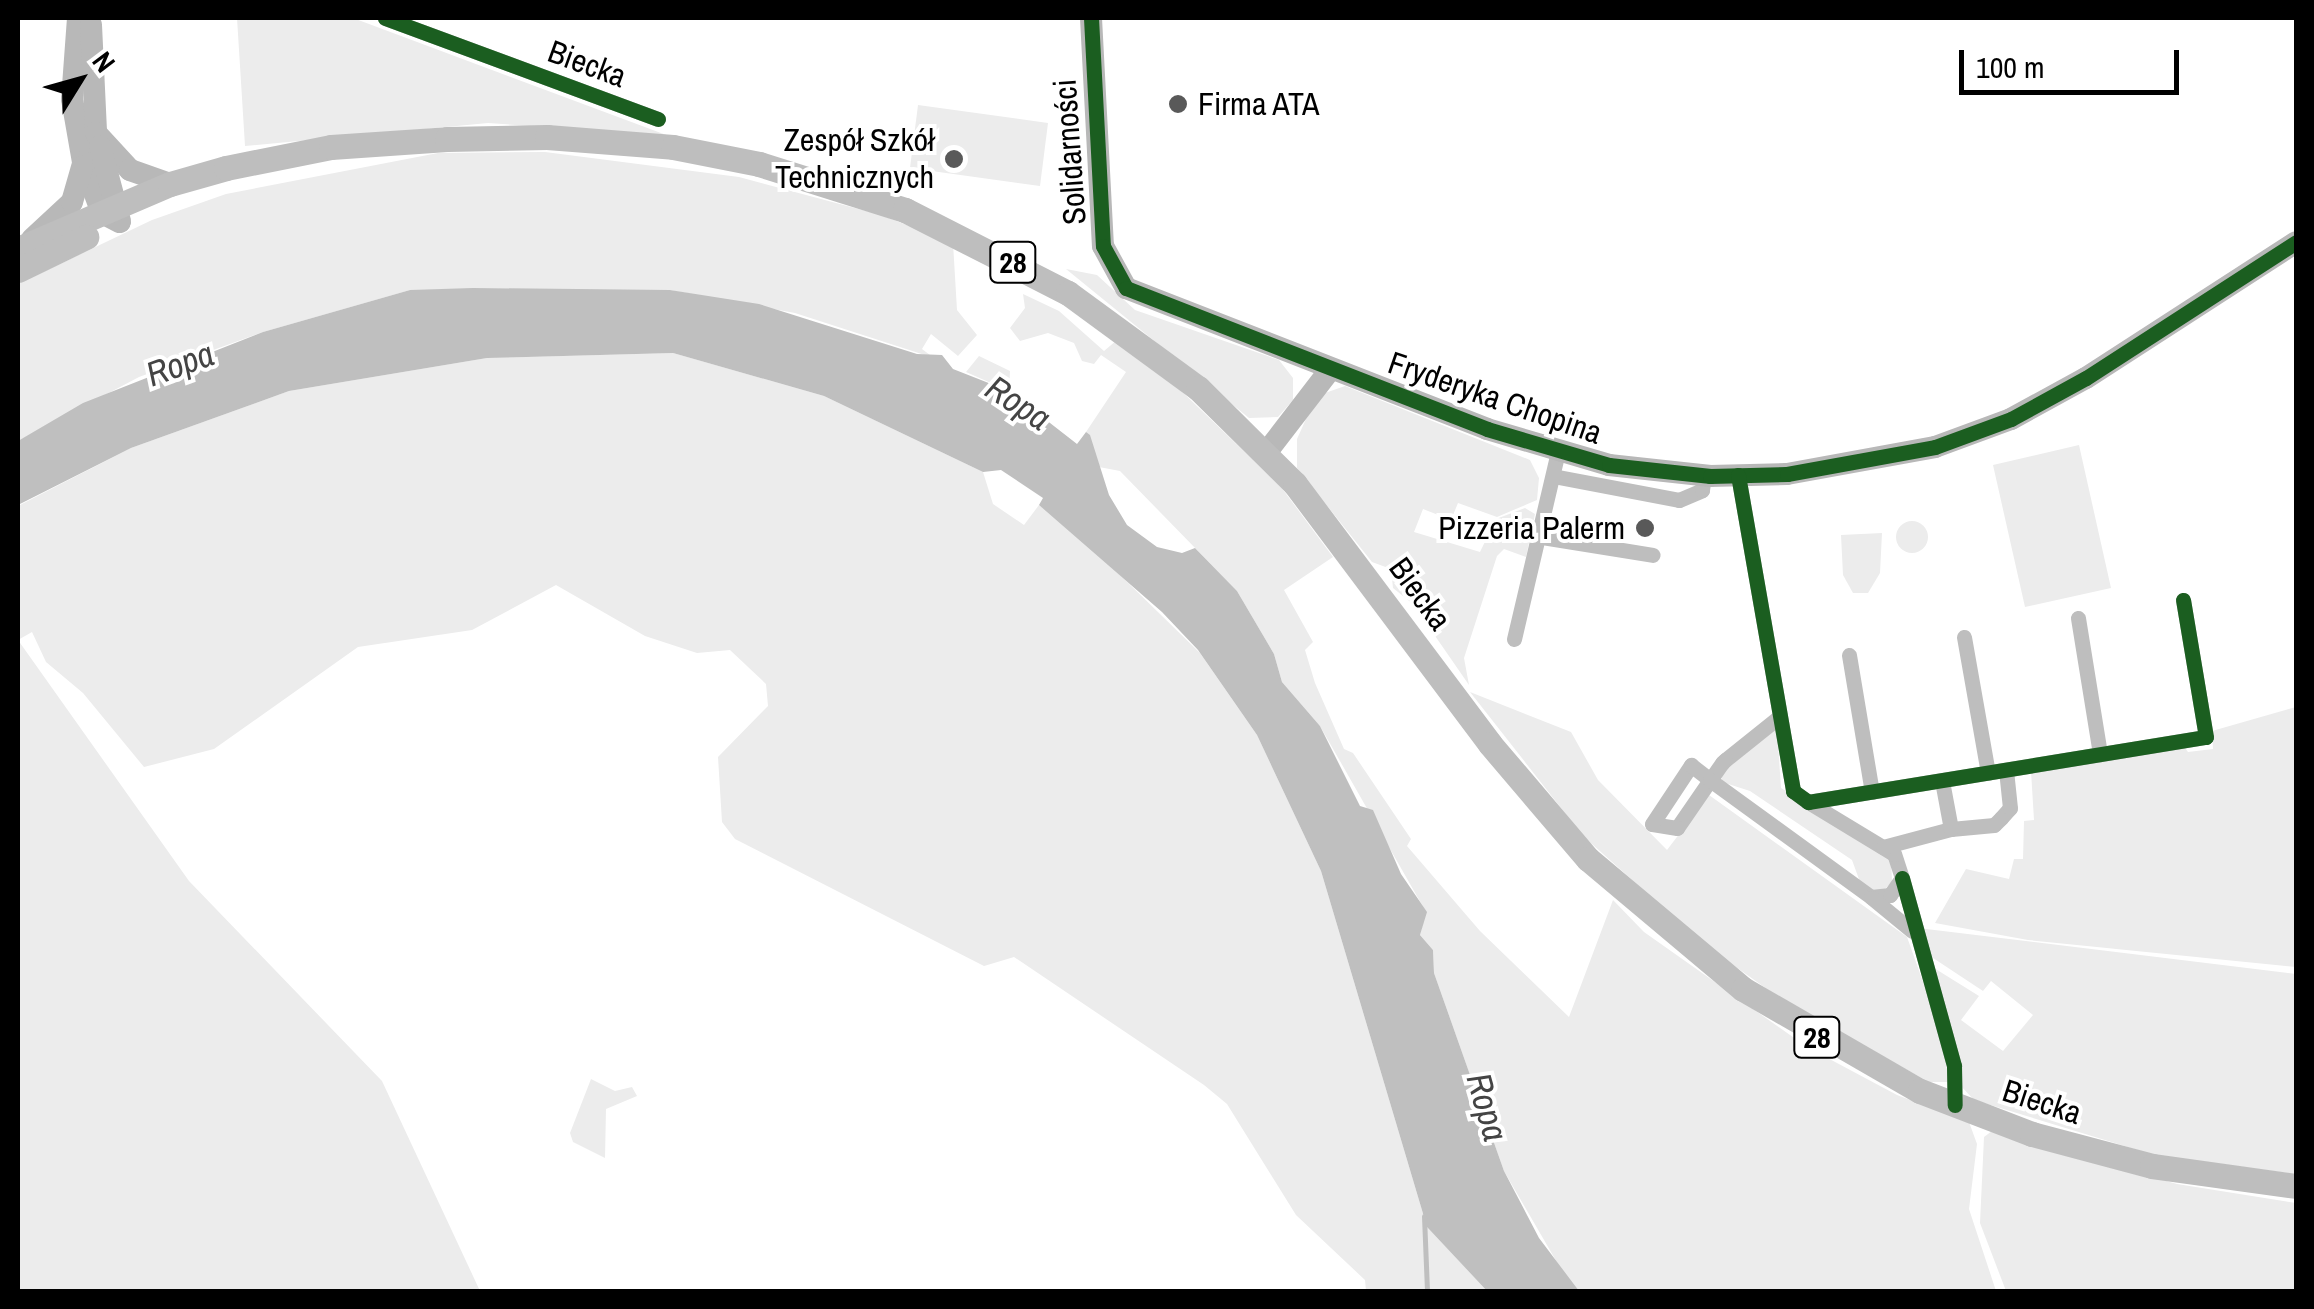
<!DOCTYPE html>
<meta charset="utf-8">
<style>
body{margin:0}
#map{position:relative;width:2314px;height:1309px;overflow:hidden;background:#fff;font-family:"Archivo Narrow",sans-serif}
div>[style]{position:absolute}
.green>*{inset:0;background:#ececec}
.round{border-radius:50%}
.water>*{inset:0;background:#bfbfbf}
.stream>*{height:5px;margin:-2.5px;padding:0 2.5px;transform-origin:2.5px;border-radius:2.5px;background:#bfbfbf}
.street>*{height:15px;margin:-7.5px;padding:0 7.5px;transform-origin:7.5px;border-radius:7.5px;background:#bebebe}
.secondary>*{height:22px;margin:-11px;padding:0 11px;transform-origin:11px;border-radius:11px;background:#b8b8b8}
.primary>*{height:25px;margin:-12.5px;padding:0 12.5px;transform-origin:12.5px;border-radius:12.5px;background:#bebebe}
.cycleway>*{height:15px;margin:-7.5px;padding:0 7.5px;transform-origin:7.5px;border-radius:7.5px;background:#1b5e20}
.dots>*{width:28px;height:28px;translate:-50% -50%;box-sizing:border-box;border:5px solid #fff;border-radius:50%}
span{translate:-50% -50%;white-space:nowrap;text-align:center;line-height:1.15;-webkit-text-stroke:8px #fff;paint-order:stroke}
.shield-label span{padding:2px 8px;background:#fff;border:2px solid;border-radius:8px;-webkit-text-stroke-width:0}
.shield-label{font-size:30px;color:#000;font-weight:700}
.street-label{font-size:32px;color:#000}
.poi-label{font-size:32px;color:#000}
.left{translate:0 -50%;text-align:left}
.right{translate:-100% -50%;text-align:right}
.water-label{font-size:35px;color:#444;font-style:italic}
.frame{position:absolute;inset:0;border:20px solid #000;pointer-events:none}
.north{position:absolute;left:30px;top:30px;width:100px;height:100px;-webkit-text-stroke:8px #fff;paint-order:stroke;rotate:53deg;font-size:28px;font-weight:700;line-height:40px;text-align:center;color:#000}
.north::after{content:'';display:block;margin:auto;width:35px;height:45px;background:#000;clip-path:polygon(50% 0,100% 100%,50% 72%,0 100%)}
.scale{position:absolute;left:1959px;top:50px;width:220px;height:45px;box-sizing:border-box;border:5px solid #000;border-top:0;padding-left:12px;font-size:30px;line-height:35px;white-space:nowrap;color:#000;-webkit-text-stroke:8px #fff;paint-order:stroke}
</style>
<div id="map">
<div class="green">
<i style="clip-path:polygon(237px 18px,353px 18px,669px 136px,488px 123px,245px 146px)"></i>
<i style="clip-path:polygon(918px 105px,1048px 123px,1040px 186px,910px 168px)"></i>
<i style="clip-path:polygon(545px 152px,739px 177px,881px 215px,953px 243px,957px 310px,977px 335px,958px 356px,931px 334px,922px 349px,934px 358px,795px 313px,670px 290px,410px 290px,263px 332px,139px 377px,18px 441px,18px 284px,152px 220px,226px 194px,438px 153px)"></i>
<i style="clip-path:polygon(1066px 269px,1097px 275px,1135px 310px,1279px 360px,1293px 378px,1293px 400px,1278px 417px,1249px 418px)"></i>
<i style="clip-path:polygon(1023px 294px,1059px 311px,1104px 351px,1117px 340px,1172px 382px,1281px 487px,1333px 557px,1284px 590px,1313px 642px,1305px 650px,1315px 683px,1344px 749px,1353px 753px,1411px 839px,1407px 846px,1480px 931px,1569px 1017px,1613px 900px,1644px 932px,1807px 1047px,1897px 1095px,1969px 1122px,1977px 1144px,1969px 1209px,1996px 1291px,1579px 1292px,1569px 1283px,1504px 1171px,1434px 973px,1433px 950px,1420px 935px,1426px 912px,1320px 726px,1282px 682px,1274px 654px,1237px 591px,1120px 471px,1099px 467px,1086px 432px,1126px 372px,1101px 355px,1094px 364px,1082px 361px,1074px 343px,1048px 333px,1020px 341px,1010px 328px,1025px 308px)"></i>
<i style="clip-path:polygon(673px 353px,824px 396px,983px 472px,993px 504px,1024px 525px,1039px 505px,1080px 536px,1200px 653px,1257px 735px,1321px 871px,1427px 1227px,1487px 1291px,1366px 1291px,1365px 1280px,1296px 1215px,1227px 1104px,1204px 1085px,1014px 957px,984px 966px,735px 839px,722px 822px,718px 757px,768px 706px,766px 684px,730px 650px,697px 653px,645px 636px,556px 585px,472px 630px,358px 647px,214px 749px,144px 767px,83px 693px,46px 662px,32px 632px,18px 640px,189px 881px,382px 1081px,480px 1291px,18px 1291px,18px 506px,131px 448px,289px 391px,487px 358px)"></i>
<i style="clip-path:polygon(979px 356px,1010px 371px,1009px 391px,966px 372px)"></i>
<i style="clip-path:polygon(1345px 386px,1530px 460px,1539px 478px,1537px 500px,1497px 517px,1458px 503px,1451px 520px,1423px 509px,1414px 532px,1480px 552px,1496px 519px,1525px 508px,1535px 514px,1526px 557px,1504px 549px,1497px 556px,1464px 658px,1469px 685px,1413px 604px,1393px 588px,1391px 569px,1372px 562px,1297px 468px,1297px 439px,1306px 419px,1325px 393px)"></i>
<i style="clip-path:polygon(2079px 445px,2111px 588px,2025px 607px,1993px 465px)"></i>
<i class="round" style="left:1896px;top:521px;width:32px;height:32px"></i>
<i style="clip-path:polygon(1882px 533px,1880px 573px,1868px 593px,1853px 593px,1843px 575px,1841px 535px)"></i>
<i style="clip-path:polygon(1470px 692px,1571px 732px,1598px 780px,1667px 850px,1709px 795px,1907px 937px,1941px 1032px,1949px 1082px,1929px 1082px,1788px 1004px,1705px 945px,1583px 836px)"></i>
<i style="clip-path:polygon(2296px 707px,2296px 967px,2028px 940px,1935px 923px,1966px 869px,2009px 879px,2014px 859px,2023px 859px,2024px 821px,2034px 820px,2031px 771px,2183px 745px,2188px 752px,2213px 749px,2212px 731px)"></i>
<i style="clip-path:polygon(1777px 728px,1781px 788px,1891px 855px,1892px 882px,1880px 894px,1860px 882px,1852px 860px,1750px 791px,1722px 782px,1721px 773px)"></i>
<i style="clip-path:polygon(1918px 928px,2296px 974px,2296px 1174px,2154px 1155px,1974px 1100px,1960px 1085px,1926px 963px,1979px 996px,1961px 1020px,2003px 1051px,2033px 1015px,1991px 981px,1983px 991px,1924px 952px)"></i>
<i style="clip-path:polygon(591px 1079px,615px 1091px,632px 1087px,637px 1096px,606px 1109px,605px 1158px,573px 1142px,570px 1133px)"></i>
<i style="clip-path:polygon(1992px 1131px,2177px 1184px,2296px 1203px,2296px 1291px,2006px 1291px,1980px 1223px,1984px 1137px)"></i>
</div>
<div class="water">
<i style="clip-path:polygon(473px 288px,670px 290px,759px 304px,917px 354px,942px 355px,953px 369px,1009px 391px,1077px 444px,1086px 432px,1090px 435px,1109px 495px,1127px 525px,1157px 547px,1182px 553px,1195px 548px,1237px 591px,1274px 654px,1282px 682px,1320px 726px,1360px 806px,1373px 810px,1401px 874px,1427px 912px,1420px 935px,1433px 950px,1434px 973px,1504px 1171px,1539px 1238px,1579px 1291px,1487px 1291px,1427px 1227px,1321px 871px,1257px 735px,1198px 650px,1162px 612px,1039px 505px,1043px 498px,1001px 470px,983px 472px,824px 396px,673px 353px,487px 358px,289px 391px,131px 448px,18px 505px,18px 441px,83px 403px,263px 332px,410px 290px)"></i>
</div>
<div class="stream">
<i style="left:1424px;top:1216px;width:76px;rotate:87.7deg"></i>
</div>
<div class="street">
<i style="left:385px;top:18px;width:291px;rotate:20.3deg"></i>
<i style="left:1738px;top:475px;width:321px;rotate:80.1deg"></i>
<i style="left:1793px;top:791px;width:19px;rotate:36deg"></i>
<i style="left:1808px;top:802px;width:403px;rotate:-9.3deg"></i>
<i style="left:2206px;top:737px;width:139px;rotate:-99.5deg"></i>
<i style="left:1553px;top:476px;width:128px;rotate:10.8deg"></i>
<i style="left:1679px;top:500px;width:25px;rotate:-23deg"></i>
<i style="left:1702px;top:490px;width:15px;rotate:-82deg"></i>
<i style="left:1542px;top:537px;width:112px;rotate:9.2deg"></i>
<i style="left:2078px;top:618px;width:138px;rotate:80.8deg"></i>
<i style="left:1964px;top:637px;width:138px;rotate:80deg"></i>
<i style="left:1514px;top:639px;width:193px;rotate:-76.8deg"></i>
<i style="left:1849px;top:655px;width:139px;rotate:80.5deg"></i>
<i style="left:1780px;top:716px;width:70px;rotate:141.3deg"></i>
<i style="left:1725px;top:760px;width:4px;rotate:135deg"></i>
<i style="left:1722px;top:763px;width:21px;rotate:125deg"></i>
<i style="left:1710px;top:780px;width:58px;rotate:124.5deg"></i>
<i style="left:1677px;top:828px;width:25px;rotate:-171deg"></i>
<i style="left:1652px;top:824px;width:71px;rotate:-56.5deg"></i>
<i style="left:1691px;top:765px;width:24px;rotate:38deg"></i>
<i style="left:1710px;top:780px;width:199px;rotate:36deg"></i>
<i style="left:1871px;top:897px;width:19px;rotate:-6deg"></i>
<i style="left:1890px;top:895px;width:21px;rotate:-55deg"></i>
<i style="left:1902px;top:878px;width:25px;rotate:-108deg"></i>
<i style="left:1894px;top:854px;width:100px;rotate:-148.8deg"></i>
<i style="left:1951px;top:829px;width:43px;rotate:-5.3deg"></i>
<i style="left:1994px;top:825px;width:10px;rotate:-45deg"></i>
<i style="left:2001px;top:818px;width:13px;rotate:-48deg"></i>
<i style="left:2010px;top:808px;width:38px;rotate:-96deg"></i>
<i style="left:1883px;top:847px;width:70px;rotate:-14.8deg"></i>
<i style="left:1951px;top:829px;width:49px;rotate:-100.6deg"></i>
<i style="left:1902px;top:878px;width:195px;rotate:74.5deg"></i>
<i style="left:1954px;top:1066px;width:39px;rotate:89deg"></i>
<i style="left:1872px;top:898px;width:52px;rotate:39.5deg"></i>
</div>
<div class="secondary">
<i style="left:78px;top:18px;width:81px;rotate:94.2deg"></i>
<i style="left:72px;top:99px;width:64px;rotate:80.1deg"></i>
<i style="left:83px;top:162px;width:54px;rotate:69.6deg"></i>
<i style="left:102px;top:213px;width:20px;rotate:27deg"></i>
<i style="left:1091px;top:18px;width:228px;rotate:87deg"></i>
<i style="left:1103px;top:246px;width:48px;rotate:61.3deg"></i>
<i style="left:1126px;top:288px;width:388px;rotate:21.3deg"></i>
<i style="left:1487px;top:429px;width:127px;rotate:16.4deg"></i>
<i style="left:1609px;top:465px;width:102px;rotate:6.2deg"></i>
<i style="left:1710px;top:476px;width:77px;rotate:-1.5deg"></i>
<i style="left:1787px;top:474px;width:150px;rotate:-10.3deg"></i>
<i style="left:1935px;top:447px;width:81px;rotate:-20.2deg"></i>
<i style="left:2011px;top:419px;width:85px;rotate:-28.7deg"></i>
<i style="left:2086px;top:378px;width:250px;rotate:-32.9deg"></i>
<i style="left:91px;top:25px;width:108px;rotate:87.3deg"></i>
<i style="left:96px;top:133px;width:50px;rotate:47.4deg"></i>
<i style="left:130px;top:170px;width:42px;rotate:19.3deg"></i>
<i style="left:100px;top:146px;width:78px;rotate:75.1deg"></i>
<i style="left:32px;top:239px;width:54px;rotate:-42.8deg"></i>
<i style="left:72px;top:202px;width:37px;rotate:-74deg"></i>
<i style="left:1266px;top:453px;width:105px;rotate:-52.4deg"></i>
</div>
<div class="primary">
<i style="left:18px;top:249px;width:165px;rotate:-23.2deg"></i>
<i style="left:170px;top:184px;width:58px;rotate:-15.9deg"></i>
<i style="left:226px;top:168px;width:107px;rotate:-11.3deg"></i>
<i style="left:331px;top:147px;width:116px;rotate:-3.9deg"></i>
<i style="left:447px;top:139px;width:100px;rotate:-1.1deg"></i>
<i style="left:547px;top:137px;width:126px;rotate:4.5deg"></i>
<i style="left:673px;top:147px;width:88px;rotate:11.2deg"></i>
<i style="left:759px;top:164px;width:153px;rotate:17.5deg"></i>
<i style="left:905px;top:210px;width:183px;rotate:27deg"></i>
<i style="left:1068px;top:293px;width:161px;rotate:36.2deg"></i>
<i style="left:1198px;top:388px;width:136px;rotate:44.7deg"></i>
<i style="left:1295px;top:484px;width:325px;rotate:53.1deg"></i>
<i style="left:1490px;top:744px;width:151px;rotate:49.6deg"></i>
<i style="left:1588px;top:859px;width:202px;rotate:40deg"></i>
<i style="left:1743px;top:989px;width:204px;rotate:30deg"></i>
<i style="left:1920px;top:1091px;width:120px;rotate:21deg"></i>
<i style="left:2032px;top:1134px;width:124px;rotate:14.9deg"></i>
<i style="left:2152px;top:1166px;width:145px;rotate:7.9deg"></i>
<i style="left:18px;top:270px;width:76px;rotate:-25.9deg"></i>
</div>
<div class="cycleway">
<i style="left:385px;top:18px;width:291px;rotate:20.3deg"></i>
<i style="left:1091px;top:18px;width:228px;rotate:87deg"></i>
<i style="left:1103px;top:246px;width:48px;rotate:61.3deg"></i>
<i style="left:1126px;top:288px;width:388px;rotate:21.3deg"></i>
<i style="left:1487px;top:429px;width:127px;rotate:16.4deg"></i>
<i style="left:1609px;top:465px;width:102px;rotate:6.2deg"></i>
<i style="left:1710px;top:476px;width:77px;rotate:-1.5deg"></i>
<i style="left:1787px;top:474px;width:150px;rotate:-10.3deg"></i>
<i style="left:1935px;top:447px;width:81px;rotate:-20.2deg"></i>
<i style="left:2011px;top:419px;width:85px;rotate:-28.7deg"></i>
<i style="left:2086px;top:378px;width:250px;rotate:-32.9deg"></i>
<i style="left:1738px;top:475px;width:321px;rotate:80.1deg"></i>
<i style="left:1793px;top:791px;width:19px;rotate:36deg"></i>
<i style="left:1808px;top:802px;width:403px;rotate:-9.3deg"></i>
<i style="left:2206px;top:737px;width:139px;rotate:-99.5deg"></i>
<i style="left:1902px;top:878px;width:195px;rotate:74.5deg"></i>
<i style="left:1954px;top:1066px;width:39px;rotate:89deg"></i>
</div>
<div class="dots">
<i style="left:1178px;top:104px;background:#595959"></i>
<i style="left:954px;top:159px;background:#595959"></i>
<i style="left:1645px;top:528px;background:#595959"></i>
</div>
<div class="shield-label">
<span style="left:1013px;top:262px">28</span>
<span style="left:1817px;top:1037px">28</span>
</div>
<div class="street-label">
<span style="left:587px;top:64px;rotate:20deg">Biecka</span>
<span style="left:1070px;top:152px;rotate:-94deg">Solidarności</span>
<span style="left:1495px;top:398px;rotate:19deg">Fryderyka Chopina</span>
<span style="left:1420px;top:594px;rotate:54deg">Biecka</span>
<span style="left:2042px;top:1102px;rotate:18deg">Biecka</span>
</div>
<div class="poi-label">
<span class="left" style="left:1198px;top:104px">Firma ATA</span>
<span class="right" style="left:934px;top:159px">Zespół Szkół<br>Technicznych</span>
<span class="right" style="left:1625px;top:528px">Pizzeria Palerm</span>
</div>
<div class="water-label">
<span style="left:180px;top:364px;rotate:-20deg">Ropa</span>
<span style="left:1018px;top:403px;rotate:33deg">Ropa</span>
<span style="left:1487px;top:1107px;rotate:74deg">Ropa</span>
</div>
<div class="frame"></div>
<div class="north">N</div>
<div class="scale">100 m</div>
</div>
